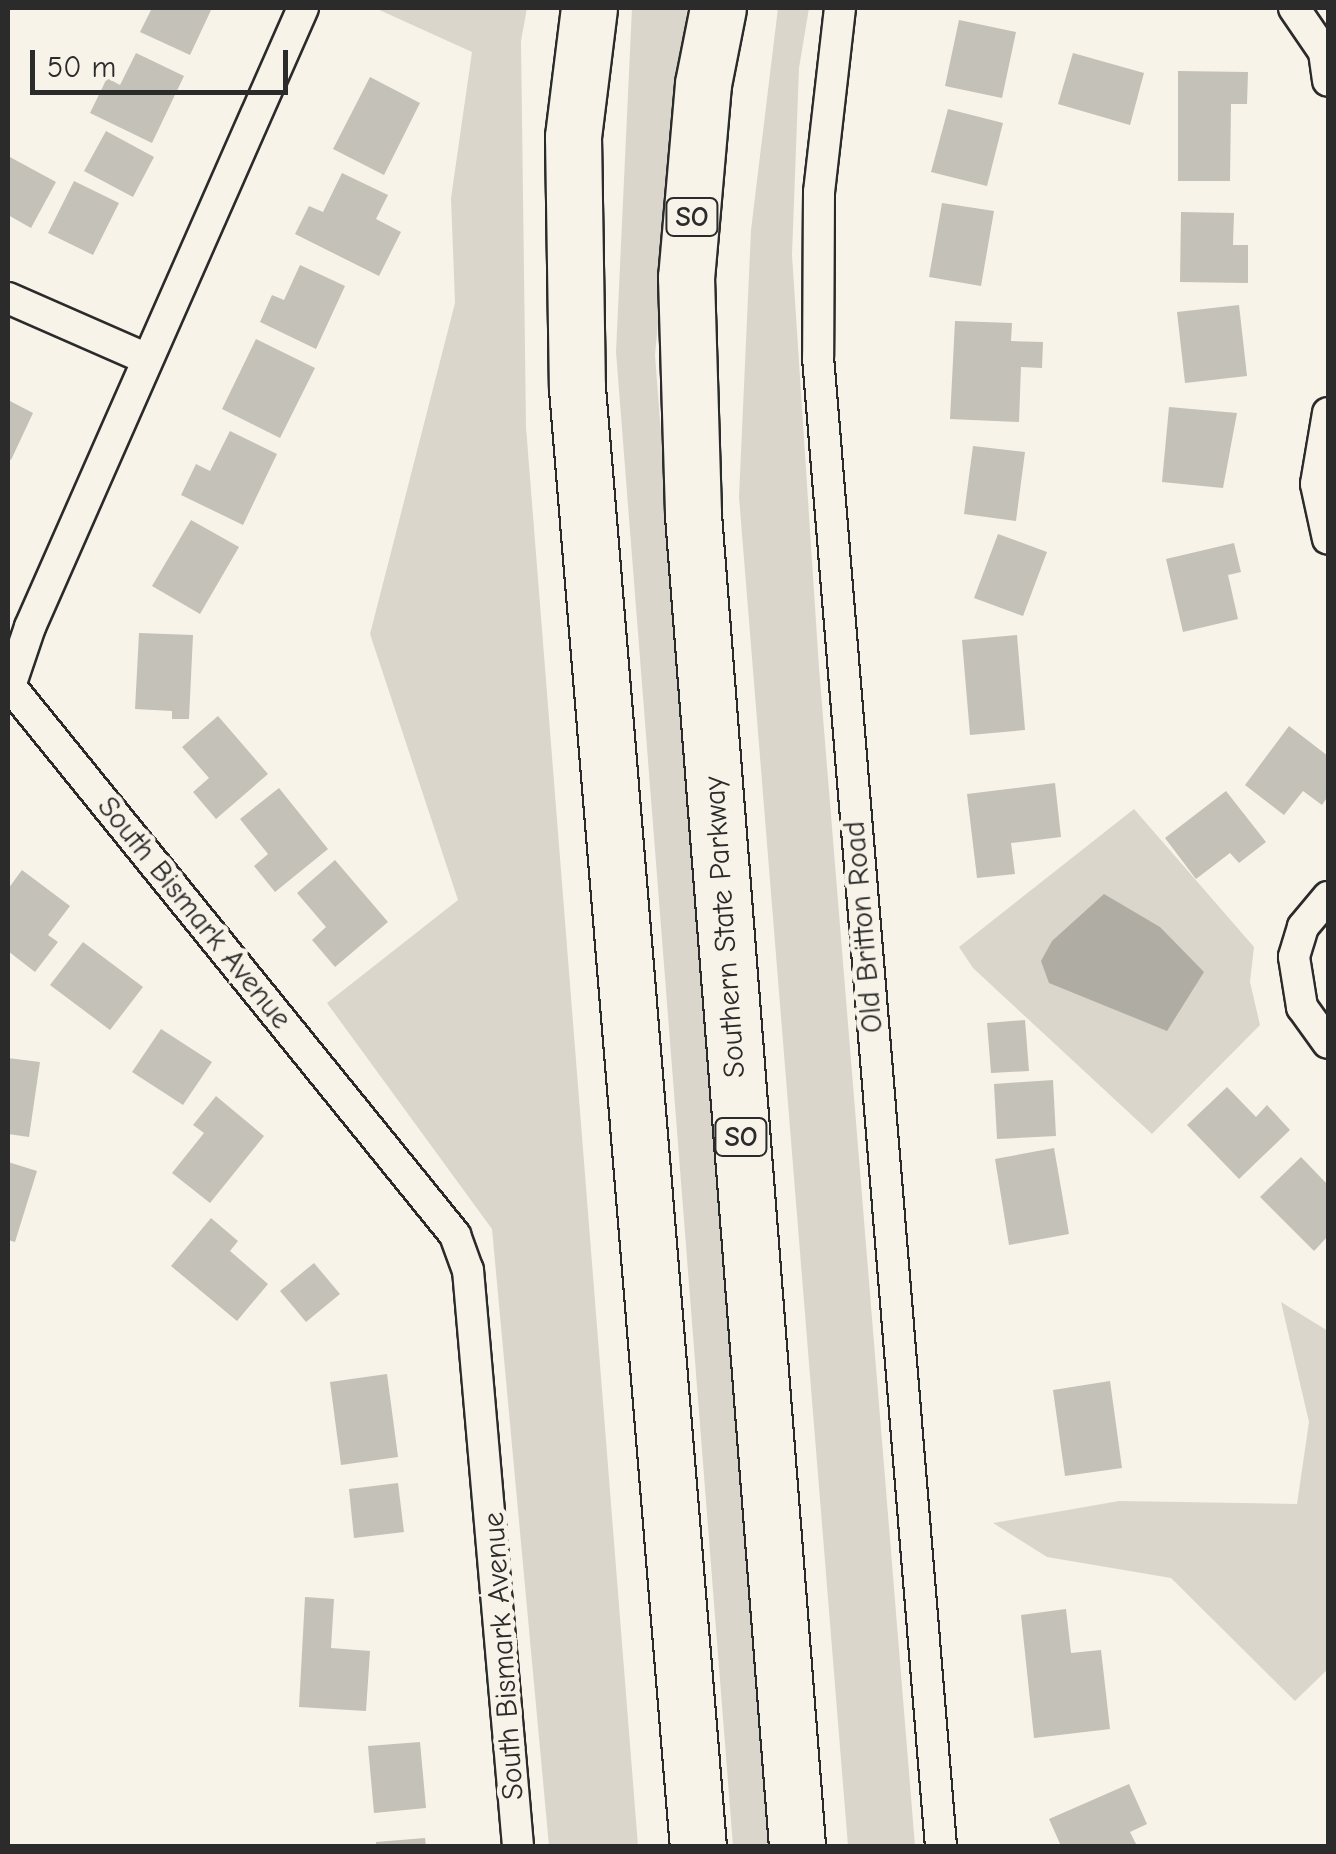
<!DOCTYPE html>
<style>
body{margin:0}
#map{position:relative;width:1336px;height:1854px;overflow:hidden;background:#f7f3e8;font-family:"Comic Neue",sans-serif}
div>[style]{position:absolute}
.green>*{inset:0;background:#dad6cc}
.water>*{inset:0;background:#afaca4}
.building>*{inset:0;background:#c4c1b9}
.roads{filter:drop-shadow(2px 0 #2b2b2b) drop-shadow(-2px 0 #2b2b2b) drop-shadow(0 2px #2b2b2b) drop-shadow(0 -2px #2b2b2b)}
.minor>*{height:30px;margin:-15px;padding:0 15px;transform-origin:15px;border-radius:15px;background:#f7f3e8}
.motorway>*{height:55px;margin:-27.5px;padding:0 27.5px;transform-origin:27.5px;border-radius:27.5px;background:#f7f3e8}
span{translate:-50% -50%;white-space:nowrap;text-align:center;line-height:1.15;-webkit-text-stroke:10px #f7f3e8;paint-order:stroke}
.shield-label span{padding:2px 8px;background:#f7f3e8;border:2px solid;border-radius:8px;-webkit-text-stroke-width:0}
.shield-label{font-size:28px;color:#2b2b2b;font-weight:700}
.street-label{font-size:30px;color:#2b2b2b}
.frame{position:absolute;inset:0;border:10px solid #2b2b2b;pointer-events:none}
.scale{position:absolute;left:30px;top:50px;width:258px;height:45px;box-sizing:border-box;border:5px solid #2b2b2b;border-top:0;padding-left:12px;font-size:30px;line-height:35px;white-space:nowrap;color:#2b2b2b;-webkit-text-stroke:8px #f7f3e8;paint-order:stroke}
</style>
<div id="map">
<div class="green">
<i style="clip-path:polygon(375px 8px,527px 8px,521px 41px,526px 427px,638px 1846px,549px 1846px,492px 1229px,327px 1003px,458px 900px,370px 634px,455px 303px,451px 198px,472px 52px)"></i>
<i style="clip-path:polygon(632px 8px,687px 8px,655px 355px,769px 1846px,733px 1846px,616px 352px)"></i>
<i style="clip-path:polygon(778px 8px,809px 8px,799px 68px,792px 255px,819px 668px,915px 1846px,848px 1846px,739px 497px,751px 230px)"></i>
<i style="clip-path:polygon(1134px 809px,1254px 947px,1250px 982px,1260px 1025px,1152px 1134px,973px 968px,959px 947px)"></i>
<i style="clip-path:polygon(1281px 1302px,1328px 1331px,1328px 1669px,1295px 1701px,1171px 1578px,1047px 1557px,993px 1523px,1119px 1501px,1297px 1504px,1309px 1422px)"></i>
</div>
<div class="water">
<i style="clip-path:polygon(1104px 894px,1160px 927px,1204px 972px,1167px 1031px,1049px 983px,1041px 961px,1052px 941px)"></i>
</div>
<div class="building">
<i style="clip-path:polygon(152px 8px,212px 8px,190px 55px,140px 32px)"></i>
<i style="clip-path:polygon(959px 20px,1016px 32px,1002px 98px,945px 86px)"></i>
<i style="clip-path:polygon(136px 53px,184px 76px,152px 143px,90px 113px,107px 78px,120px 85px)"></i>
<i style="clip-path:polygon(1073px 53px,1144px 73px,1130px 125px,1058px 104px)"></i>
<i style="clip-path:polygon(1178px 71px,1248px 72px,1247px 104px,1231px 104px,1230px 181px,1178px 181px)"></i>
<i style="clip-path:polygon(370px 77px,420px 103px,384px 175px,333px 149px)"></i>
<i style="clip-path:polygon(948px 109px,1003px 123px,987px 186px,931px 172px)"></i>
<i style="clip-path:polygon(106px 131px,154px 157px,133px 197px,84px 171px)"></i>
<i style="clip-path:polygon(8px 156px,56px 182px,31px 228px,8px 215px)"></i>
<i style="clip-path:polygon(342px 173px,388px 195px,376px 219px,401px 232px,379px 276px,295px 234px,309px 206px,323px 212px)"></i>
<i style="clip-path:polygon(74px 181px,119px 203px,93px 255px,48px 233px)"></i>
<i style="clip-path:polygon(942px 203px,994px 211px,981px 286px,929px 277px)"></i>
<i style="clip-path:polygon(1181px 212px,1234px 213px,1233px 245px,1248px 245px,1248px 283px,1180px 282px)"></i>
<i style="clip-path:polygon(300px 265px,345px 286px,316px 349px,260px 322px,272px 295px,284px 300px)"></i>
<i style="clip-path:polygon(1239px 305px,1247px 376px,1185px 383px,1177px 312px)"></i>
<i style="clip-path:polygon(955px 321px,1012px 323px,1011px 341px,1043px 342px,1042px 368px,1021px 367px,1019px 422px,950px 419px)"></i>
<i style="clip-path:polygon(256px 339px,315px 368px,280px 438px,222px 409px)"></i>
<i style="clip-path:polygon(8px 400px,33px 413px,11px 460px,8px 458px)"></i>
<i style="clip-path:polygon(1169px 407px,1237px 413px,1223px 488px,1162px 482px)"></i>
<i style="clip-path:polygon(230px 431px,277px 454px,243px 525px,181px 495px,196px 464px,210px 471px)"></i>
<i style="clip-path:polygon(973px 446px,1025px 452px,1016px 521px,964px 514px)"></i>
<i style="clip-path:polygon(191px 520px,239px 547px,200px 614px,152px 586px)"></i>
<i style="clip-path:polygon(998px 534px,1047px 552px,1023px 616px,974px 598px)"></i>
<i style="clip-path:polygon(1234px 543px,1241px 572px,1228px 575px,1238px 619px,1183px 632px,1166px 559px)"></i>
<i style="clip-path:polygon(139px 633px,193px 635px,189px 719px,172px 719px,172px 711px,135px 709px)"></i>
<i style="clip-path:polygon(1017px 635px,1025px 730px,970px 735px,962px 640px)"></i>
<i style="clip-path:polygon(218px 716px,268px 774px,216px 819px,193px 792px,209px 778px,182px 747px)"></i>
<i style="clip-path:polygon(1289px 726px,1328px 756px,1328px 796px,1322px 805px,1303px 791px,1284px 815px,1245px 785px)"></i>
<i style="clip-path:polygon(1055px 783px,1061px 837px,1011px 843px,1015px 874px,977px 878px,967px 794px)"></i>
<i style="clip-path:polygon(279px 788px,328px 849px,275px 892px,254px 866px,268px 854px,240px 819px)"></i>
<i style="clip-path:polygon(1226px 791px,1266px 842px,1239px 863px,1230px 853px,1196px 879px,1165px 838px)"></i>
<i style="clip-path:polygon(335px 860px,388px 922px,335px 967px,312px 940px,326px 927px,297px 893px)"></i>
<i style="clip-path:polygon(22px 870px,70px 906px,48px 935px,58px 942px,35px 972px,8px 951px,8px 889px)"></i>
<i style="clip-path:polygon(83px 942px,143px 987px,110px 1030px,50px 985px)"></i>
<i style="clip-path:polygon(1025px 1020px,1029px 1071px,991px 1073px,987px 1023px)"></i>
<i style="clip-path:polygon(161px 1029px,212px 1062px,183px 1105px,132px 1072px)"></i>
<i style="clip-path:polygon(8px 1058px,40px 1062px,29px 1137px,8px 1134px)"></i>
<i style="clip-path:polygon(1053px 1080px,1056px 1136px,997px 1139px,994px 1084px)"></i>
<i style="clip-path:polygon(1227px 1087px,1256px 1117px,1267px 1105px,1290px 1130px,1239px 1179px,1187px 1125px)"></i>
<i style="clip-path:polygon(216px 1096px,264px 1136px,210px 1203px,172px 1173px,204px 1133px,193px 1125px)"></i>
<i style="clip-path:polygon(1054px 1148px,1069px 1234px,1009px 1245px,995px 1159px)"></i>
<i style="clip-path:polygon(1301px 1157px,1328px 1185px,1328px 1236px,1314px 1251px,1260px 1197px)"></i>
<i style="clip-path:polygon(8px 1162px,37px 1171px,15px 1242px,8px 1240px)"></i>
<i style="clip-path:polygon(211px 1218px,238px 1241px,230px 1251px,268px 1284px,237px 1321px,171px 1266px)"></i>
<i style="clip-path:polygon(314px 1263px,340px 1294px,306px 1322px,280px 1291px)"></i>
<i style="clip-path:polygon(387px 1374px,398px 1457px,341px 1465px,330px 1382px)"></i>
<i style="clip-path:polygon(1110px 1381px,1122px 1468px,1065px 1476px,1053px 1390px)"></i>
<i style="clip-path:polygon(398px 1483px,404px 1532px,354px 1538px,349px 1489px)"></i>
<i style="clip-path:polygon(305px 1597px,334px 1599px,331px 1648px,370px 1651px,366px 1711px,299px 1707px)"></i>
<i style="clip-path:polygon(1066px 1609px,1071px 1653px,1101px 1650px,1110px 1729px,1034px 1738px,1021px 1615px)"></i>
<i style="clip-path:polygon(420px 1742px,426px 1808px,374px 1813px,368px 1746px)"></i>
<i style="clip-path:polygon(1129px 1784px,1147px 1824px,1130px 1832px,1137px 1846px,1061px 1846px,1049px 1819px)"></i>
<i style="clip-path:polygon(425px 1838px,426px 1846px,376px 1846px,376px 1842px)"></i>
</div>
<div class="roads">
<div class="minor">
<i style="left:303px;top:8px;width:677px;rotate:113.8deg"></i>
<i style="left:30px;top:627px;width:62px;rotate:108.7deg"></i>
<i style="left:10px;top:686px;width:707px;rotate:50.97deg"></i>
<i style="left:455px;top:1235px;width:37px;rotate:70deg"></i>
<i style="left:468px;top:1270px;width:578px;rotate:85.04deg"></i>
<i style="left:840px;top:8px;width:185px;rotate:96.5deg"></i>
<i style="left:819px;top:192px;width:165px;rotate:90.3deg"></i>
<i style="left:818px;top:357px;width:1494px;rotate:85.28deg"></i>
<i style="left:1294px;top:8px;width:53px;rotate:55.7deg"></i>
<i style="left:1324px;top:52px;width:29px;rotate:82deg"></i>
<i style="left:8px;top:298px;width:152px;rotate:23.7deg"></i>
<i style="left:1328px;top:413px;width:72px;rotate:99.6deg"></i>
<i style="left:1316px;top:484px;width:56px;rotate:77.7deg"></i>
<i style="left:1328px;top:897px;width:39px;rotate:130deg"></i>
<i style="left:1303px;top:927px;width:31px;rotate:107deg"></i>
<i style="left:1294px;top:957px;width:51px;rotate:80.9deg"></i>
<i style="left:1302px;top:1007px;width:44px;rotate:54.2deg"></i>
</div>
<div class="motorway">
<i style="left:589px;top:8px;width:130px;rotate:97.1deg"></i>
<i style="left:573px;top:137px;width:251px;rotate:89.1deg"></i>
<i style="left:577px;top:388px;width:1463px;rotate:85.26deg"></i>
<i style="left:718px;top:8px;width:77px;rotate:101.2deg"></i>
<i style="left:703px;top:84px;width:194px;rotate:95deg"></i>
<i style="left:686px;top:277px;width:238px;rotate:88.3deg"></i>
<i style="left:693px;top:515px;width:1335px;rotate:85.53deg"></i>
</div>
</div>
<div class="shield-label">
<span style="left:692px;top:217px">SO</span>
<span style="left:741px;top:1137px">SO</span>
</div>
<div class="street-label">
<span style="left:194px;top:913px;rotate:51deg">South Bismark Avenue</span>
<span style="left:725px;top:927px;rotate:-94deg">Southern State Parkway</span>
<span style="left:864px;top:927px;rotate:-95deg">Old Britton Road</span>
<span style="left:504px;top:1656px;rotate:-94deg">South Bismark Avenue</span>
</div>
<div class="frame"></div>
<div class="scale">50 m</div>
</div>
